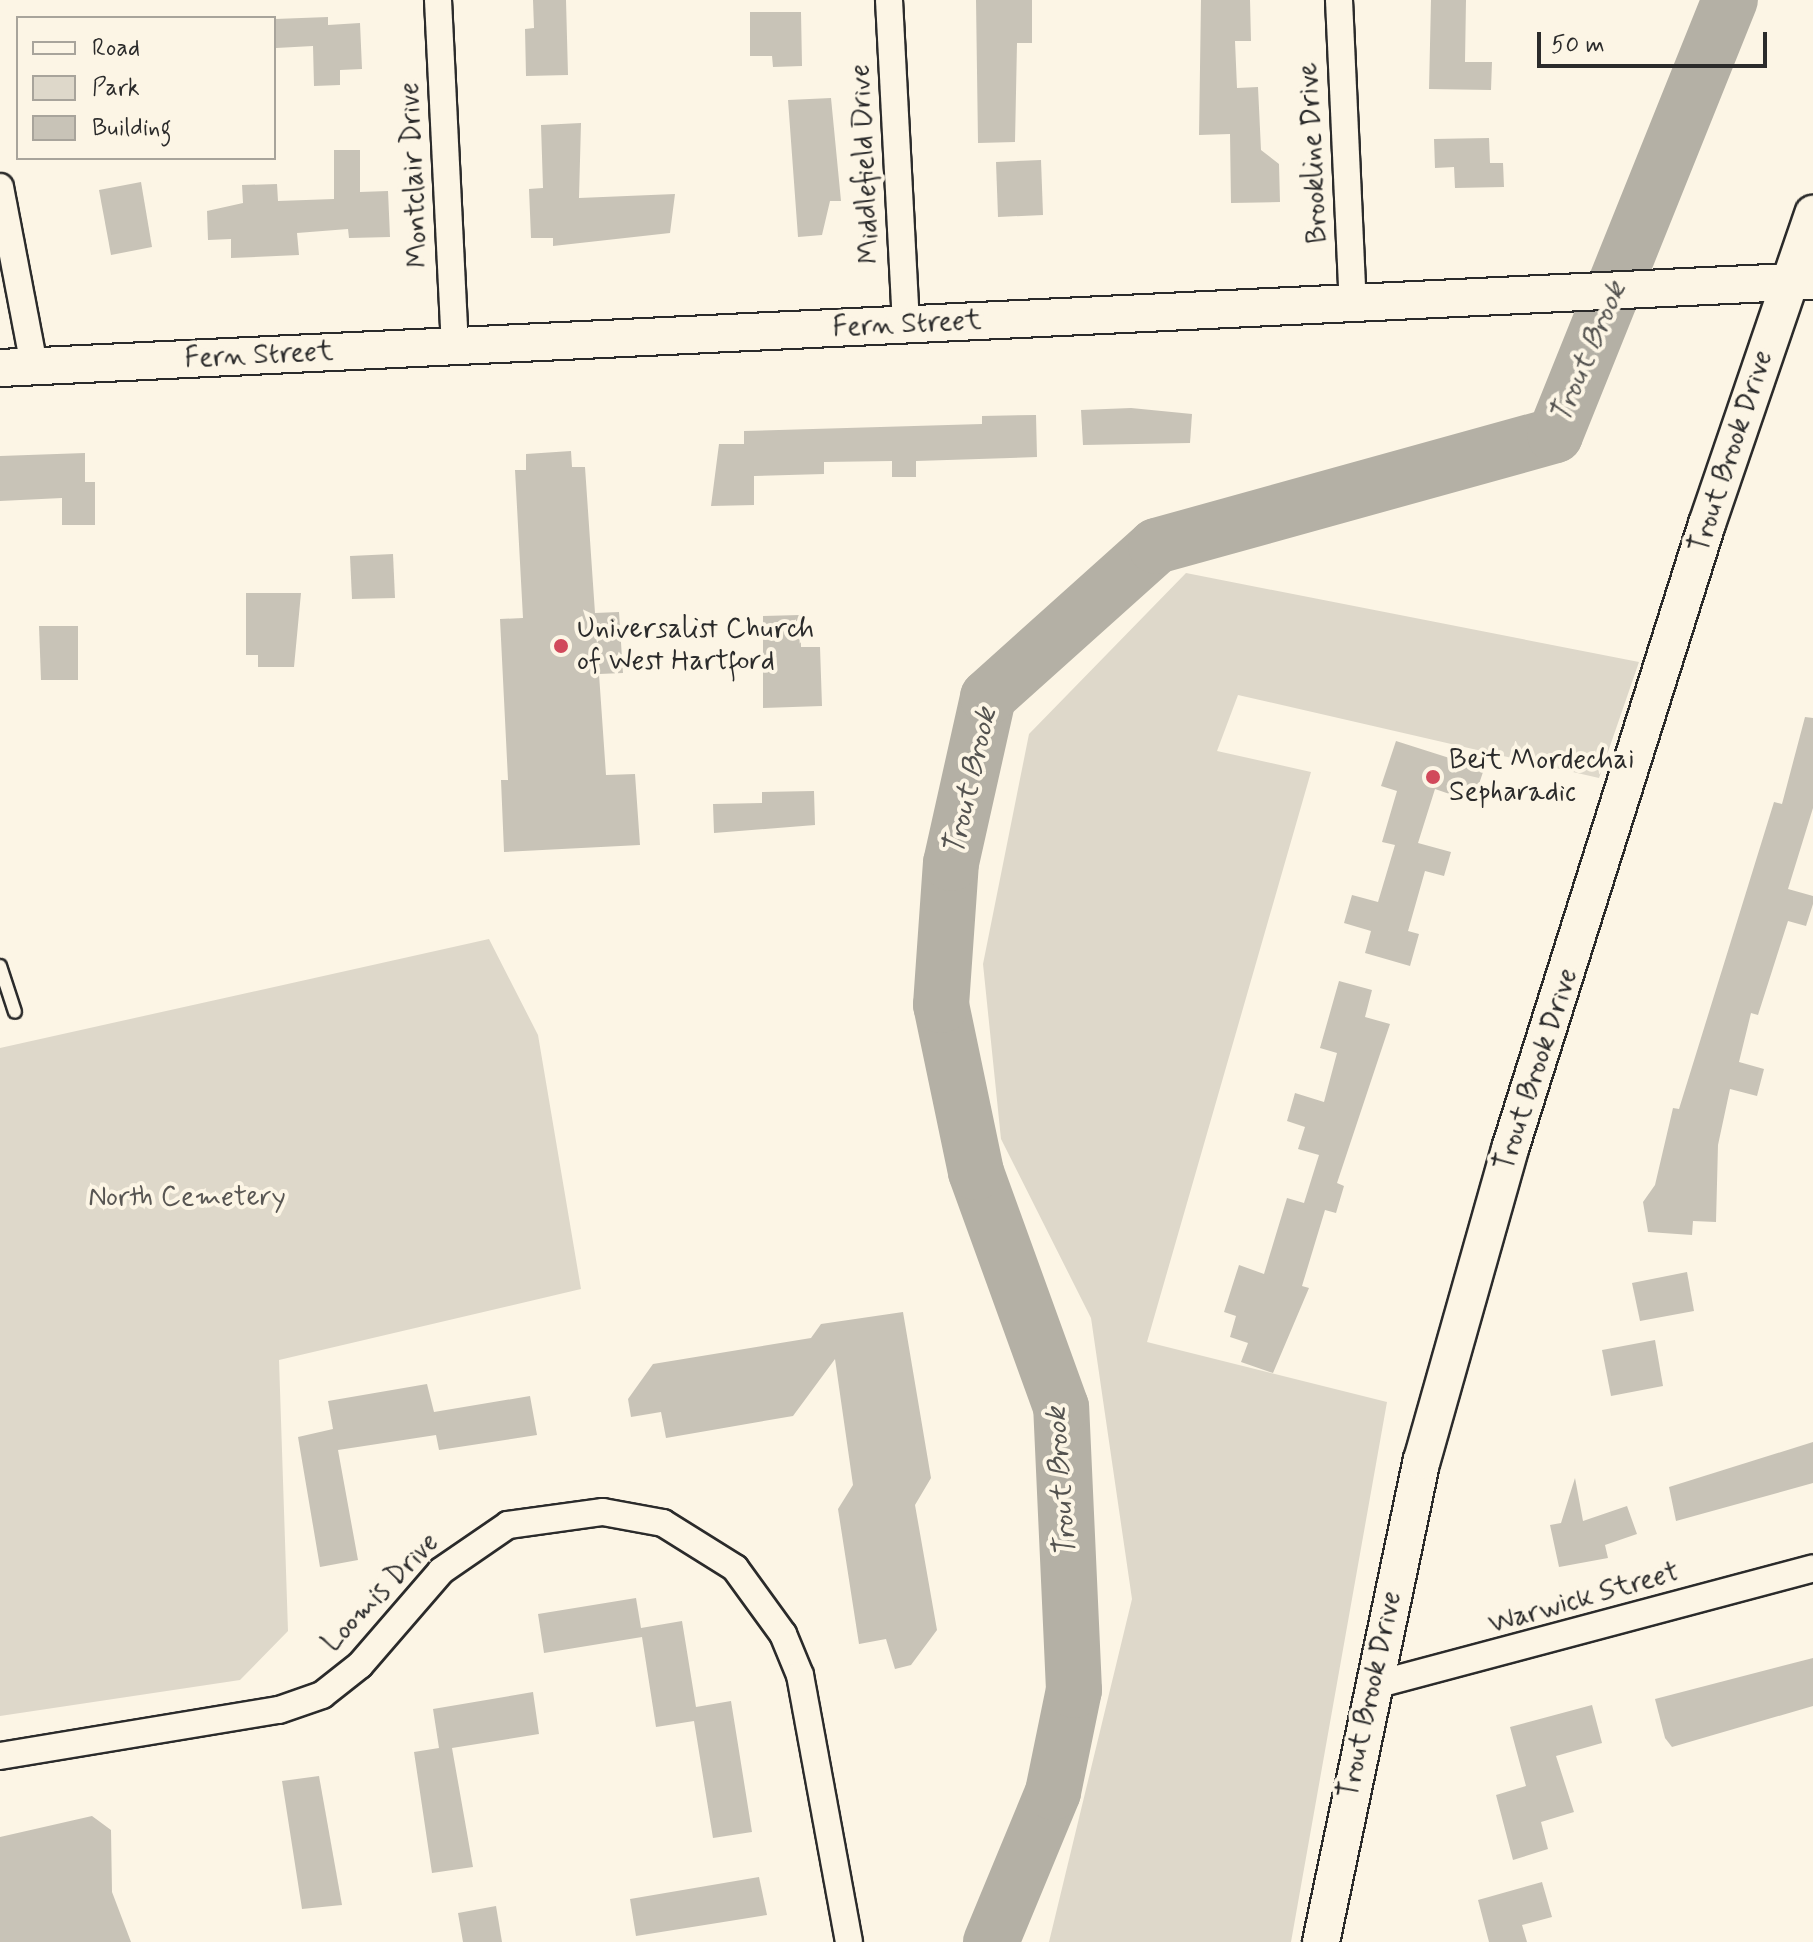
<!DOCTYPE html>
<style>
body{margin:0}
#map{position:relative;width:1813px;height:1942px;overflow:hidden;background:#fcf5e5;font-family:Mynerve,sans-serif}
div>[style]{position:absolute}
.green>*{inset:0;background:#ded8ca}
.river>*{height:56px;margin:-28px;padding:0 28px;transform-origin:28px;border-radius:28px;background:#b4b0a5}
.building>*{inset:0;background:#c8c3b7}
.roads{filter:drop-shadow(2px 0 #2b2b2b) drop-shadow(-2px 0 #2b2b2b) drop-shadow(0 2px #2b2b2b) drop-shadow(0 -2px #2b2b2b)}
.lane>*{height:12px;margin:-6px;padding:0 6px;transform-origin:6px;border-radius:6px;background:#fcf5e5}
.street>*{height:26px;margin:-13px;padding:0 13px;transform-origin:13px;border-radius:13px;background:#fcf5e5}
.secondary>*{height:36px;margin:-18px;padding:0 18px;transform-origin:18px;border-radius:18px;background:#fcf5e5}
.dots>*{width:22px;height:22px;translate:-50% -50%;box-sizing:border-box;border:4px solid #fcf5e5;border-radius:50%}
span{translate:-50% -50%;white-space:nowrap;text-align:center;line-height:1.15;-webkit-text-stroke:8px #fcf5e5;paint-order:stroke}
.street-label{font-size:28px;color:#2b2b2b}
.poi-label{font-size:28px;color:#2b2b2b}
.left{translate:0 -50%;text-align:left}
.park-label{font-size:28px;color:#585653}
.water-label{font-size:30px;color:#545350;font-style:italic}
.legend{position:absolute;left:16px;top:16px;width:260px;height:144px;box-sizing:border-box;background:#fcf5e5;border:2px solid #a8a49b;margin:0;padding:10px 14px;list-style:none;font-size:24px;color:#2b2b2b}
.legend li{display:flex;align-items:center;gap:16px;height:40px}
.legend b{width:40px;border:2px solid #a8a49b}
.scale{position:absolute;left:1537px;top:32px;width:230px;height:36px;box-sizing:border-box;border:4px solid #2b2b2b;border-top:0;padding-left:10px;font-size:24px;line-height:28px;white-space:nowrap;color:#2b2b2b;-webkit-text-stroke:6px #fcf5e5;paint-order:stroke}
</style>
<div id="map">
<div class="green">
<i style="clip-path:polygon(1186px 573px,1639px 662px,1599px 778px,1238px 695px,1217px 751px,1311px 772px,1147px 1342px,1387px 1402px,1291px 1942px,1049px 1942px,1132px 1599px,1091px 1318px,1001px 1139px,983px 964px,1029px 734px)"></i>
<i style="clip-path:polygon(489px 939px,538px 1035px,581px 1289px,279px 1360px,288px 1631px,240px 1680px,0 1716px,0 1048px)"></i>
</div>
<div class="river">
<i style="left:991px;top:1942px;width:162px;rotate:-67.5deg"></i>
<i style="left:1053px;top:1792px;width:104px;rotate:-78.4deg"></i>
<i style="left:1074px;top:1690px;width:283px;rotate:-92.6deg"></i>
<i style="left:1061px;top:1407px;width:250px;rotate:-109.9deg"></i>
<i style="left:976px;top:1172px;width:171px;rotate:-101.8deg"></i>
<i style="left:941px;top:1005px;width:142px;rotate:-86deg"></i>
<i style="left:951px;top:863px;width:170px;rotate:-77.4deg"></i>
<i style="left:988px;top:697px;width:226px;rotate:-41.9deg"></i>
<i style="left:1156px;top:546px;width:414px;rotate:-15.5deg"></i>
<i style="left:1555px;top:435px;width:469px;rotate:-68.1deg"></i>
</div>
<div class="building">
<i style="clip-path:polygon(533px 0,566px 0,568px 75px,526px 76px,525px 29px,534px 28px)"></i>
<i style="clip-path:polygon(976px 0,1032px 0,1032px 43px,1017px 43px,1015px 142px,978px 143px)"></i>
<i style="clip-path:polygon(1201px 0,1250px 0,1251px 41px,1235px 41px,1237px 88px,1258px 87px,1261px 150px,1279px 164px,1280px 202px,1231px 203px,1230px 134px,1199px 135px)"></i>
<i style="clip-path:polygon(1431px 0,1466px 0,1465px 62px,1492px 62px,1491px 90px,1429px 89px)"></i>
<i style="clip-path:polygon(750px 12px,801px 12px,802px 66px,773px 67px,772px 56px,750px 56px)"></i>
<i style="clip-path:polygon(328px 17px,328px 25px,360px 23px,362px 69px,340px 70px,340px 85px,314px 86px,313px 46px,276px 48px,275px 19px)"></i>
<i style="clip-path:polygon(831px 98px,841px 201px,830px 201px,822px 235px,798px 237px,788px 100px)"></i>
<i style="clip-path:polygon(581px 123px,579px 198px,675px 194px,670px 233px,553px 246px,553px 238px,531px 238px,529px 189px,543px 188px,541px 125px)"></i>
<i style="clip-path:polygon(1489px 138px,1490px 163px,1503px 163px,1504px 187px,1455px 188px,1454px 167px,1435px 168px,1434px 139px)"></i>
<i style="clip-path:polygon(334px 150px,360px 150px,360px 192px,388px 191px,390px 237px,349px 238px,348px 229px,297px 233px,299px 255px,231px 258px,231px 239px,208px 240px,207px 211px,243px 203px,242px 185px,277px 184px,278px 201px,334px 199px)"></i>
<i style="clip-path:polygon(1041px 160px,1043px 215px,998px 217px,996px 162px)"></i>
<i style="clip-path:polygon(141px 182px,152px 247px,111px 255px,99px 190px)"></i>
<i style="clip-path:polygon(1131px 408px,1192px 414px,1190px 443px,1083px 445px,1081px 410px)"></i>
<i style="clip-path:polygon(1036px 415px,1037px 457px,916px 461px,916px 477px,892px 477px,892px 461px,824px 462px,824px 474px,754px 476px,754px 505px,711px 506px,719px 444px,744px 444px,744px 431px,982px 424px,982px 416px)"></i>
<i style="clip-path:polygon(571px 451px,572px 467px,585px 467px,595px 613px,619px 612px,623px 673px,599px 674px,606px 775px,635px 774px,640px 845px,504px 852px,501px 780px,508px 780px,500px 619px,523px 618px,515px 470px,526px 470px,526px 454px)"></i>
<i style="clip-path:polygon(85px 453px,85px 482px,95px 482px,95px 525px,62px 525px,62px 498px,0 501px,0 456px)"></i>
<i style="clip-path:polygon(393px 554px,395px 598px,352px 599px,350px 556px)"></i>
<i style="clip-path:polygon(246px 593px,301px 593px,294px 667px,258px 667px,258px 655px,246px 655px)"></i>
<i style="clip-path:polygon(800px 615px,801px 647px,820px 647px,822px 706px,763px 708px,763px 616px)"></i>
<i style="clip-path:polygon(39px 626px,78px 626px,78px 680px,41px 680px)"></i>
<i style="clip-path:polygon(1805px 717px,1813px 718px,1813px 808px,1788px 889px,1813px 896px,1813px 904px,1806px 926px,1788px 921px,1758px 1015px,1751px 1013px,1739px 1062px,1764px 1069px,1757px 1096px,1730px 1089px,1718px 1145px,1716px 1222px,1693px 1221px,1692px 1235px,1648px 1232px,1643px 1202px,1655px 1185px,1673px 1108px,1679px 1109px,1774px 802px,1782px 804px)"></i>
<i style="clip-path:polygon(1396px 741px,1484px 769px,1473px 802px,1435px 789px,1418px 843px,1451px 852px,1444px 876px,1425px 871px,1408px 931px,1419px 934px,1410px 966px,1365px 953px,1371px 931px,1344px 923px,1352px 895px,1378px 902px,1395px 845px,1382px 842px,1397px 791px,1381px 786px)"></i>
<i style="clip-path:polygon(814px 791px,815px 825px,714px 833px,713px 804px,762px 803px,762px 792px)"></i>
<i style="clip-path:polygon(1339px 981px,1372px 990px,1365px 1017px,1390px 1024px,1337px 1183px,1344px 1186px,1336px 1213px,1325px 1210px,1302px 1286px,1309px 1288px,1273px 1373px,1241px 1362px,1248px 1343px,1230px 1337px,1236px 1316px,1224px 1312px,1239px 1265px,1264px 1274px,1287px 1198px,1304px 1203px,1319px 1155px,1298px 1149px,1305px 1127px,1287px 1121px,1295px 1093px,1324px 1102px,1337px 1053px,1320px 1048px)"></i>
<i style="clip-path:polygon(1687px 1272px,1694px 1311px,1640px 1321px,1632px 1283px)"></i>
<i style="clip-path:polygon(903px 1312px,931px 1478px,915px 1505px,937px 1630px,911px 1665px,895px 1669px,886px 1639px,859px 1644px,838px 1509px,853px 1485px,835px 1359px,793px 1416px,666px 1438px,661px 1412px,631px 1417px,628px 1399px,653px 1364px,811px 1338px,821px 1324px)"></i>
<i style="clip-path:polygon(1655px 1340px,1663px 1386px,1611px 1396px,1602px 1350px)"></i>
<i style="clip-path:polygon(427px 1384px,434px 1412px,530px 1396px,537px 1435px,439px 1450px,436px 1435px,338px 1450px,358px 1560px,320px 1567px,298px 1437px,333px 1429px,328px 1401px)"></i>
<i style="clip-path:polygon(1813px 1442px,1813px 1483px,1676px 1521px,1669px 1487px)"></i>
<i style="clip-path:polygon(1575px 1478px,1583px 1521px,1627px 1506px,1637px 1534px,1605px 1545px,1608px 1558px,1559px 1567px,1550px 1525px,1561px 1523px)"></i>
<i style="clip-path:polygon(636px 1598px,641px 1628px,682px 1621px,696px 1707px,731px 1701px,752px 1832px,713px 1838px,694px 1721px,656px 1727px,642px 1637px,544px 1653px,538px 1614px)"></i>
<i style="clip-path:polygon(1813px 1658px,1813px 1706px,1672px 1747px,1665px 1738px,1655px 1699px)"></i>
<i style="clip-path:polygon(533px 1692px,539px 1734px,452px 1748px,473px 1867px,432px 1873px,414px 1752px,439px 1748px,433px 1709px)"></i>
<i style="clip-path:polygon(1592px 1705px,1602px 1743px,1556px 1756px,1574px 1812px,1541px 1822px,1548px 1849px,1513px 1860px,1496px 1795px,1526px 1786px,1510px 1727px)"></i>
<i style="clip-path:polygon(319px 1776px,342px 1905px,302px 1909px,282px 1781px)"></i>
<i style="clip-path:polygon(92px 1816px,111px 1830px,112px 1892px,131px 1942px,0 1942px,0 1837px)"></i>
<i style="clip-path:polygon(759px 1877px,767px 1915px,636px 1936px,630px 1899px)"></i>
<i style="clip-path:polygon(1542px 1882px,1552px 1917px,1522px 1925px,1527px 1942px,1489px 1942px,1478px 1900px)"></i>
<i style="clip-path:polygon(496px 1906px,502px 1942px,463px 1942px,458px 1913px)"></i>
</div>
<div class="roads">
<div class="lane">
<i style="left:0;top:966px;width:48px;rotate:71.9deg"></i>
</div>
<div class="street">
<i style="left:438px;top:0;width:346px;rotate:87.2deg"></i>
<i style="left:889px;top:0;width:325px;rotate:87deg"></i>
<i style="left:1339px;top:0;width:303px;rotate:87.4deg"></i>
<i style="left:0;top:187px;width:182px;rotate:79.2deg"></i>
<i style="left:1371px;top:1686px;width:457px;rotate:-14.9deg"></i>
<i style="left:0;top:1756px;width:283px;rotate:-9.4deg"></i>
<i style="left:279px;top:1710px;width:46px;rotate:-19.2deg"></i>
<i style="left:322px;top:1695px;width:48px;rotate:-38.3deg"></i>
<i style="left:360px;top:1665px;width:124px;rotate:-49.2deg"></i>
<i style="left:441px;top:1571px;width:81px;rotate:-34.5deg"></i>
<i style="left:508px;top:1525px;width:96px;rotate:-7.8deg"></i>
<i style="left:603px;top:1512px;width:61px;rotate:10.4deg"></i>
<i style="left:663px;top:1523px;width:85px;rotate:32deg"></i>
<i style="left:735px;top:1568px;width:82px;rotate:54deg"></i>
<i style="left:783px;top:1634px;width:44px;rotate:67.5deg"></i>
<i style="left:800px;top:1675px;width:271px;rotate:79.6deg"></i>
</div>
<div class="secondary">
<i style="left:0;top:368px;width:1815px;rotate:-2.75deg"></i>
<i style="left:1321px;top:1942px;width:492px;rotate:-78.2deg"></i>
<i style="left:1422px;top:1460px;width:323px;rotate:-74.2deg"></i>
<i style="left:1510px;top:1149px;width:655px;rotate:-72.51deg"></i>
<i style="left:1707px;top:524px;width:328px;rotate:-71.1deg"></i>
</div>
</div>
<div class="dots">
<i style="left:561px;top:646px;background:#d1495b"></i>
<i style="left:1433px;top:777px;background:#d1495b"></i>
</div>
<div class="street-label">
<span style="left:1314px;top:153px;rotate:-93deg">Brookline Drive</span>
<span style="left:866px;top:164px;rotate:-93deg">Middlefield Drive</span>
<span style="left:415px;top:175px;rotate:-93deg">Montclair Drive</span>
<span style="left:907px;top:325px;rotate:-3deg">Fern Street</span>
<span style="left:259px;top:356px;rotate:-3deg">Fern Street</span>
<span style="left:1732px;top:452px;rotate:-72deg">Trout Brook Drive</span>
<span style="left:1537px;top:1070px;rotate:-72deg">Trout Brook Drive</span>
<span style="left:381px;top:1593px;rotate:-46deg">Loomis Drive</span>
<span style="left:1584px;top:1599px;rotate:-16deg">Warwick Street</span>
<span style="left:1371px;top:1695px;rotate:-78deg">Trout Brook Drive</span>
</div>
<div class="poi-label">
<span class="left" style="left:577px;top:646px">Universalist Church<br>of West Hartford</span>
<span class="left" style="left:1449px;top:777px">Beit Mordechai<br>Sepharadic</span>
</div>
<div class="park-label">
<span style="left:187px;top:1198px">North Cemetery</span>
</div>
<div class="water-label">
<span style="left:1589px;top:353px;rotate:-67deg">Trout Brook</span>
<span style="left:971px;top:782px;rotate:-77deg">Trout Brook</span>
<span style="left:1062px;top:1482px;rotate:-94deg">Trout Brook</span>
</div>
<ul class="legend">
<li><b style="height:10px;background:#fcf5e5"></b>Road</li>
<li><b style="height:22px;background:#ded8ca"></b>Park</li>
<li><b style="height:22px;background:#c8c3b7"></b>Building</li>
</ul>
<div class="scale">50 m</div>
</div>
